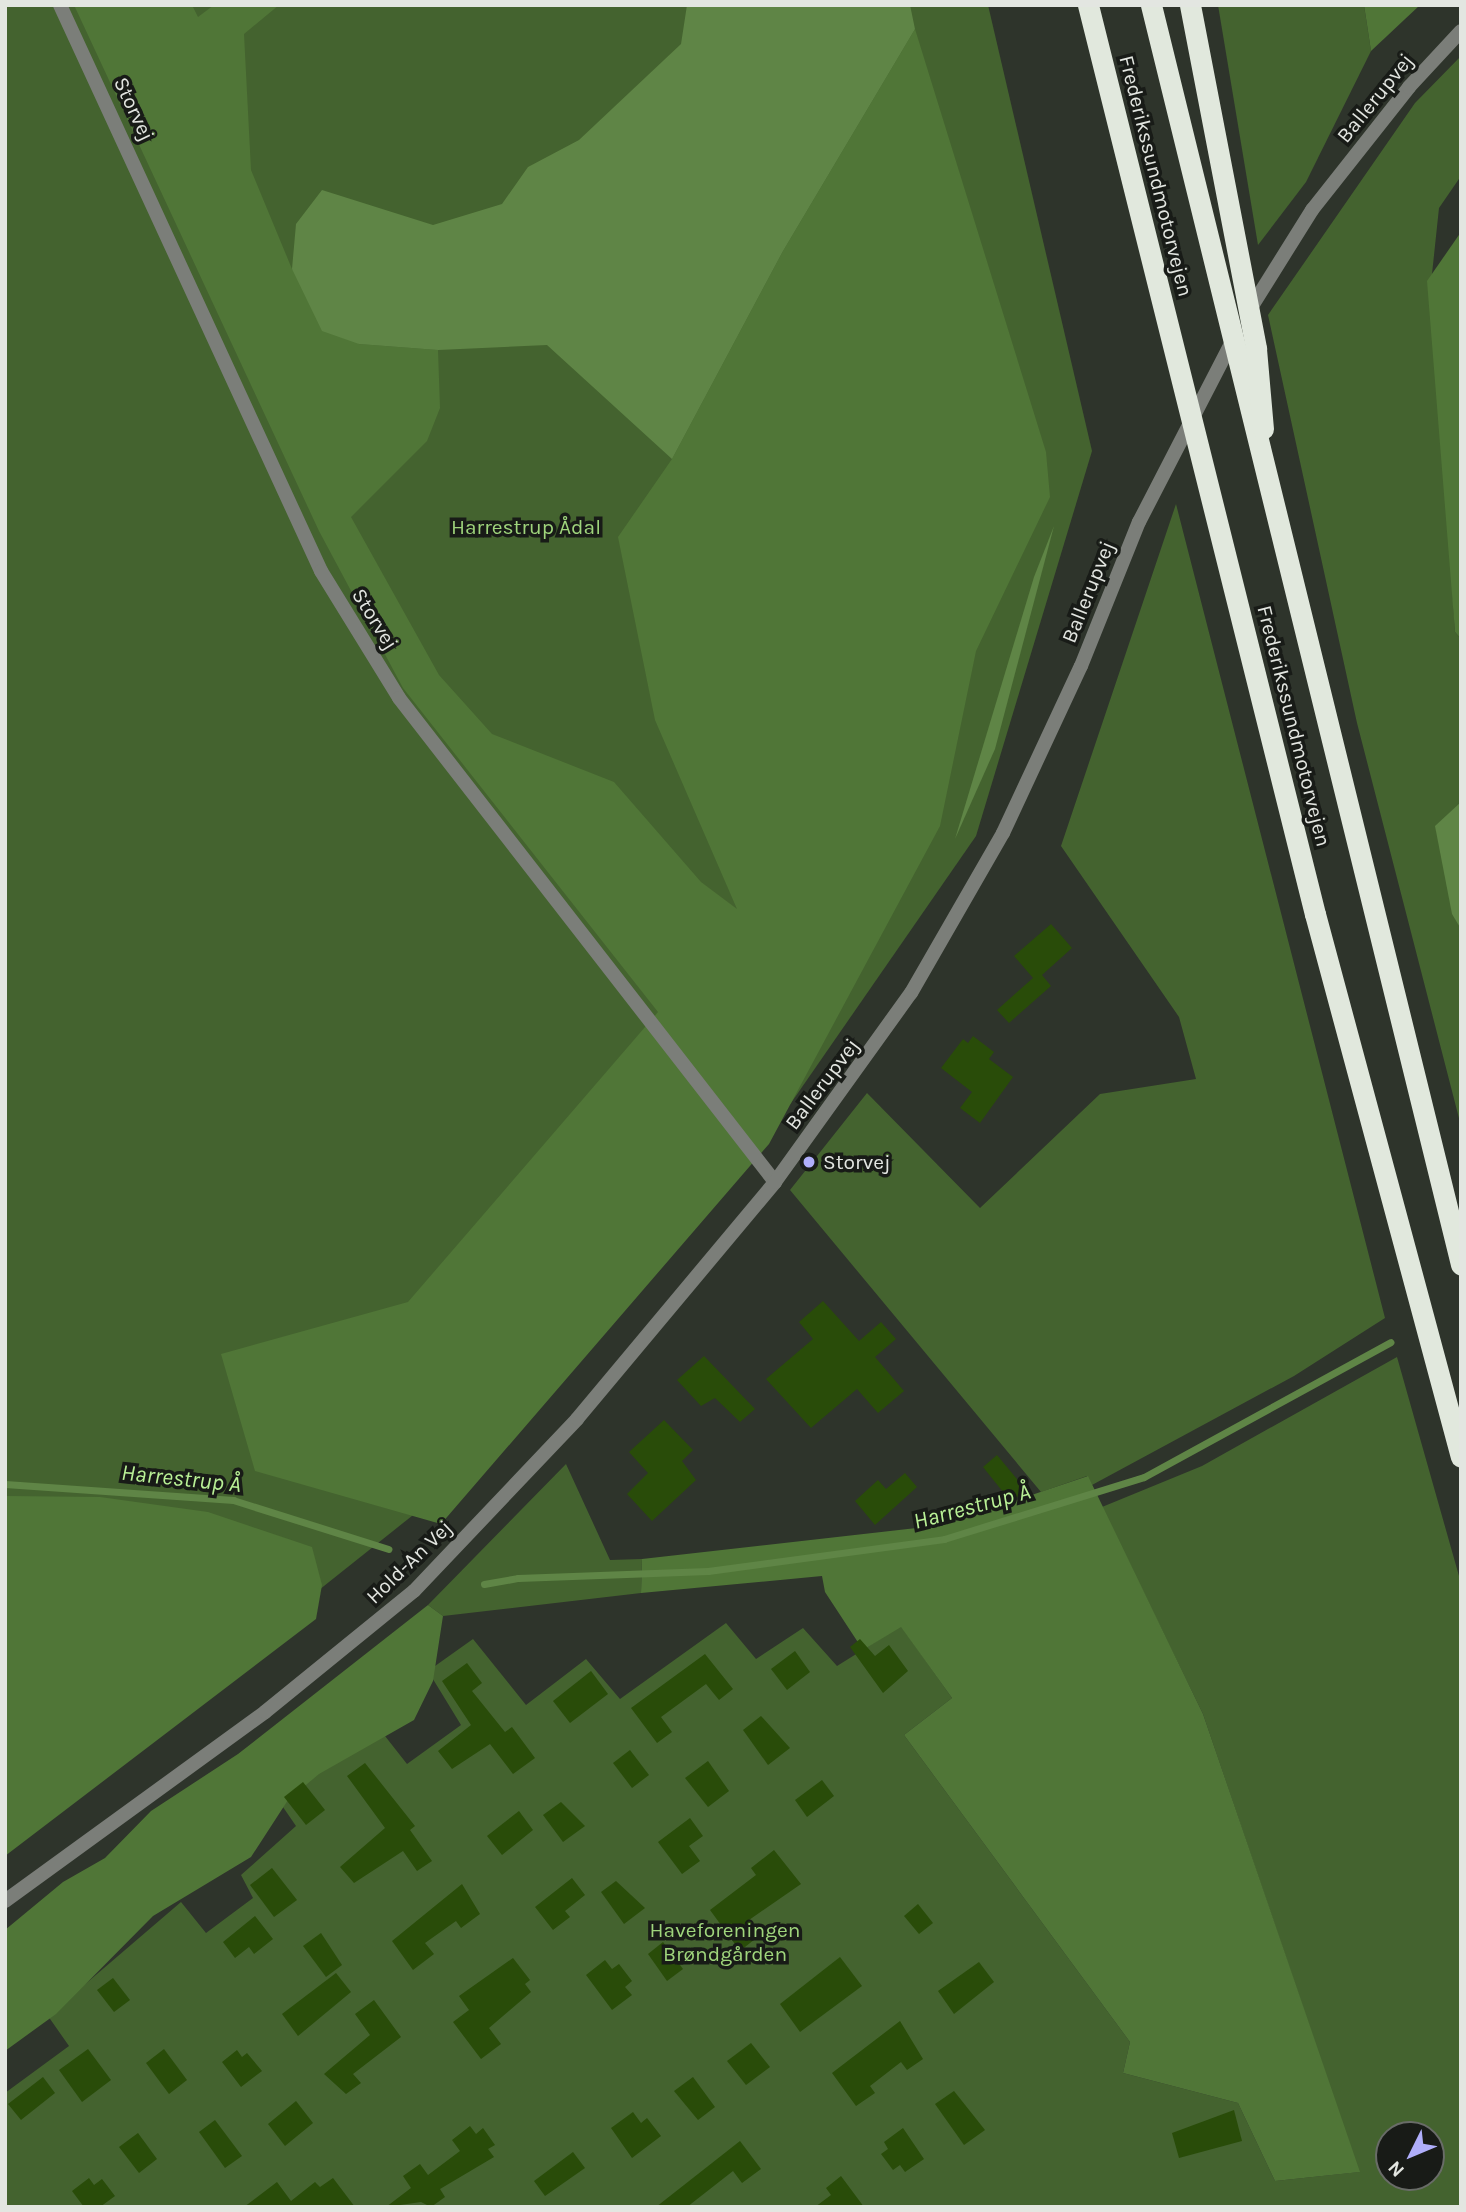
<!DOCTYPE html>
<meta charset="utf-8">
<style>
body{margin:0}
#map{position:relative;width:1466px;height:2212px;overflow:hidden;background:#2e342b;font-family:Karla,sans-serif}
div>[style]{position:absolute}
.green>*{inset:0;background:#44632f}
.forest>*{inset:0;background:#507637}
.water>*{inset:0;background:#5f8546}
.stream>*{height:7px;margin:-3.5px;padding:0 3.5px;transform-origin:3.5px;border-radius:3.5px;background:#5f8546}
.building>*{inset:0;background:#294c09}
.street>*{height:14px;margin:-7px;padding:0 7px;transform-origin:7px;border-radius:7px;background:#7b7e79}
.highway>*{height:21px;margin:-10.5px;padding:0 10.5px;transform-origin:10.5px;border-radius:10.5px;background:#e1e8dd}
.dots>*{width:19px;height:19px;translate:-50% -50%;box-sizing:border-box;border:4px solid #181b17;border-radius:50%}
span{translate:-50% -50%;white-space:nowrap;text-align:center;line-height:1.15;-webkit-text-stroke:7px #181b17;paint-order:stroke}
.street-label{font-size:21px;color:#e3e6e1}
.park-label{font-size:21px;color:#9fd57c}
.poi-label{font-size:21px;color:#e3e6e1}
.left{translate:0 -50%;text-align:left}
.water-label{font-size:23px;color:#b9f196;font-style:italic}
.frame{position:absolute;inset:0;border:7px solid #e3e6e1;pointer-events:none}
.north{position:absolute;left:1375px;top:2121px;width:70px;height:70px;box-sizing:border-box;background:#181b17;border:2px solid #696c68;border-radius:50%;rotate:227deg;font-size:19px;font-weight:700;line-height:28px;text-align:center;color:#e3e6e1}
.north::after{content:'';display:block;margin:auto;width:24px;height:32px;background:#afaefa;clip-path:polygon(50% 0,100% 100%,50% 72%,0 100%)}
</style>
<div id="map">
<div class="green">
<i style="clip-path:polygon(5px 5px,988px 5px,1092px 451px,976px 836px,791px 1103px,437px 1496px,5px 1840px)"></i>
<i style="clip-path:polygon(1218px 5px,1364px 5px,1371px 51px,1306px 182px,1258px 245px)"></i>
<i style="clip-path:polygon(1461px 56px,1461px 176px,1439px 208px,1432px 274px,1455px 632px,1461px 639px,1461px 1126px,1357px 723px,1268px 315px,1415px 103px)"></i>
<i style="clip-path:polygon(1176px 504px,1385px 1318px,1294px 1376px,1092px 1485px,1087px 1476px,1041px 1492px,790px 1190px,867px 1093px,980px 1208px,1100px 1094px,1196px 1079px,1179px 1017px,1061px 846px)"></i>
<i style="clip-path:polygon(evenodd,1397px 1357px,1461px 1583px,1461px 2207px,5px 2207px,5px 2093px,69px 2046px,48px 2016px,181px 1902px,206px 1933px,253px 1898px,241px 1875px,296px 1826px,274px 1794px,374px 1722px,407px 1764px,461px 1725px,428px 1671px,473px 1639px,526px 1705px,586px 1659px,620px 1699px,726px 1623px,756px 1659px,803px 1628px,837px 1666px,901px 1626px,952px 1698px,904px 1735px,1130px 2042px,1123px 2073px,1238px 2103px,1275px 2181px,1359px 2172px,1203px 1714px,1102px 1507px,1202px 1466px,1397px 1357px,1389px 2135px,1431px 2135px,1431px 2177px,1389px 2177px,1389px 2135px)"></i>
<i style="clip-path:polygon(566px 1464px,610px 1560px,642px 1559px,641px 1593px,443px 1616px,428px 1605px)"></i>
</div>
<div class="forest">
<i style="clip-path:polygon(74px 5px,192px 5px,198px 17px,214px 5px,279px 5px,244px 34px,251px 170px,292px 269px,359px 344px,438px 350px,440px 408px,427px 441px,351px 517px,439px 675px,492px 734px,614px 782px,701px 882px,737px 909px,655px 720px,618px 537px,672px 459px,783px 251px,915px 29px,1046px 452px,1050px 497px,976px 651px,940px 826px,769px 1144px,441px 1524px,255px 1471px,221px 1354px,408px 1302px,658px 1012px,403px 688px,319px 531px)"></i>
<i style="clip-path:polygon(1364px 5px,1420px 5px,1371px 51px)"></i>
<i style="clip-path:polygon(1461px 232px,1461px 639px,1455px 632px,1427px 281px)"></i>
<i style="clip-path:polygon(1088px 1476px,1203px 1714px,1360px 2172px,1275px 2181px,1238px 2103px,1123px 2073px,1130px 2042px,904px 1735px,952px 1698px,901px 1627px,863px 1650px,825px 1592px,822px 1576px,641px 1593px,642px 1559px,943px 1525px)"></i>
<i style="clip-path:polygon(5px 1496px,100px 1497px,208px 1512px,312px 1547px,322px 1585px,316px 1619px,5px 1856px)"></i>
<i style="clip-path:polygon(428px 1605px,443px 1616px,433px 1681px,414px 1720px,319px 1774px,288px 1800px,251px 1857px,153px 1916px,56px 2014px,5px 2051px,5px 1930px,63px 1882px,105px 1858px,151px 1811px,238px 1754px)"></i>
</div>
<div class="water">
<i style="clip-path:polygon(687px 5px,910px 5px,915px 29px,783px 251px,672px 459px,547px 345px,438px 350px,359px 344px,322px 331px,292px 269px,296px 224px,322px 190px,433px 225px,502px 204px,528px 167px,579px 140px,681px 44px)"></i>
<i style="clip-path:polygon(1054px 526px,995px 749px,955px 839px,1034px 577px)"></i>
<i style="clip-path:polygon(1461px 802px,1461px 929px,1452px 914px,1435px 826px)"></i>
</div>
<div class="stream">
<i style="left:5px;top:1484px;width:229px;rotate:4deg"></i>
<i style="left:233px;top:1500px;width:163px;rotate:17.5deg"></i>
<i style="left:484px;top:1584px;width:35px;rotate:-10deg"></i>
<i style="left:518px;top:1578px;width:190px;rotate:-2.1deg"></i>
<i style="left:708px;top:1571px;width:238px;rotate:-7.7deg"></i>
<i style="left:944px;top:1539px;width:209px;rotate:-17.2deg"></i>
<i style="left:1144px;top:1477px;width:281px;rotate:-28.7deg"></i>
</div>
<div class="building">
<i style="clip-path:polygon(1051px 924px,1072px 948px,1042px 975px,1051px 986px,1009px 1023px,997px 1010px,1033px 978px,1014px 956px)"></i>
<i style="clip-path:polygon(973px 1036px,994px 1052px,989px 1059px,1013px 1077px,980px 1123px,960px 1108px,972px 1092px,941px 1068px,963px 1039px,968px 1043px)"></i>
<i style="clip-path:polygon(823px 1301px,859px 1341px,881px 1322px,896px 1339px,875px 1357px,904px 1391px,878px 1413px,857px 1389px,811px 1428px,766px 1379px,813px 1339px,799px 1322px)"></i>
<i style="clip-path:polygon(704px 1356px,755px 1409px,740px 1422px,715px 1398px,701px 1406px,677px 1380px)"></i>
<i style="clip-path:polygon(664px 1420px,693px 1450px,682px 1461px,696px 1480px,652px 1521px,627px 1494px,648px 1473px,629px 1452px)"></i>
<i style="clip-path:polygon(997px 1455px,1026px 1490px,1011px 1502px,983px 1467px)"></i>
<i style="clip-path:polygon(905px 1473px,917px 1487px,875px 1525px,855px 1501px,878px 1480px,886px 1489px)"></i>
<i style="clip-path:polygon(860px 1639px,875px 1656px,889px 1645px,908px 1671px,883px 1693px,850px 1647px)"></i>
<i style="clip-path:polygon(795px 1651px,810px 1672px,787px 1690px,771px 1669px)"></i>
<i style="clip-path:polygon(705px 1654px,733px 1689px,719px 1700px,706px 1684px,661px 1717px,672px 1732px,657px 1743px,631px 1708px)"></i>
<i style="clip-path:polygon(467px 1663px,482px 1683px,472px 1691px,505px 1732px,512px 1727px,535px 1758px,513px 1774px,490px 1744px,452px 1769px,438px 1751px,471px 1725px,442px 1681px)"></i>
<i style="clip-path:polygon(591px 1671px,608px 1694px,570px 1723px,553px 1701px)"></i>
<i style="clip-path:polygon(761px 1716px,790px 1748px,768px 1765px,743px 1730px)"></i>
<i style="clip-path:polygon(630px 1750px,649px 1775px,632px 1788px,613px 1763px)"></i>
<i style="clip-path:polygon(708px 1761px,729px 1791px,708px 1807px,685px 1778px)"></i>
<i style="clip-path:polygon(365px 1763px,415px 1826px,410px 1830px,432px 1861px,417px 1871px,403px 1851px,354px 1883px,340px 1867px,385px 1828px,347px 1776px)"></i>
<i style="clip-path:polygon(822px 1780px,834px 1796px,807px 1817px,795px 1800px)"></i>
<i style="clip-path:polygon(303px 1782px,325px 1810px,306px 1825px,284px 1797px)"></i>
<i style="clip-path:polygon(561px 1802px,585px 1826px,563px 1842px,543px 1815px)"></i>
<i style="clip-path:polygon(519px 1811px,533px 1830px,502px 1855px,487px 1836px)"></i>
<i style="clip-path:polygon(690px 1818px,703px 1836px,689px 1846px,700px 1861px,682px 1874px,658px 1842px)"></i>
<i style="clip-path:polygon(774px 1850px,801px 1884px,749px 1920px,760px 1935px,740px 1951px,710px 1910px,756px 1875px,751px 1868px)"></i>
<i style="clip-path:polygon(272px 1868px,297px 1900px,274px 1917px,250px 1885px)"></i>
<i style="clip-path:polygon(572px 1878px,585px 1895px,565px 1911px,570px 1917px,553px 1930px,535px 1907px)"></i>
<i style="clip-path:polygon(616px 1881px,645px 1908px,624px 1924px,601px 1892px)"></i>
<i style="clip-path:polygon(462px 1884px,480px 1914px,461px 1928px,456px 1921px,425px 1943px,434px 1954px,413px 1970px,392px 1941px)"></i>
<i style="clip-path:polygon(918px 1904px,933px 1923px,919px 1934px,904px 1916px)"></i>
<i style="clip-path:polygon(255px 1916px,273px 1939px,254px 1954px,249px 1947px,235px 1958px,223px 1942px)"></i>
<i style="clip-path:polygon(321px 1933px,342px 1965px,326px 1977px,303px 1946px)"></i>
<i style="clip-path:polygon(663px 1942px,683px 1969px,667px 1981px,648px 1954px)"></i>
<i style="clip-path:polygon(840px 1957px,862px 1986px,800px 2032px,780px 2004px)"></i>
<i style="clip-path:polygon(513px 1958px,530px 1980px,525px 1984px,531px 1992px,489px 2028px,501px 2044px,481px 2059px,453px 2022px,469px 2010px,459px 1996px)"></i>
<i style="clip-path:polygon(605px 1960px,612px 1969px,619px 1964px,632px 1981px,625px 1987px,632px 1995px,612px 2010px,586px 1975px)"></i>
<i style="clip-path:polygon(979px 1962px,994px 1982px,954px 2014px,938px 1991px)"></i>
<i style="clip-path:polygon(336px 1973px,351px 1992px,298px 2036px,282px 2014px)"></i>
<i style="clip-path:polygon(113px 1978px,130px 2000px,114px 2012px,97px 1990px)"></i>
<i style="clip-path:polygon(374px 2000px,401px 2037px,353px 2074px,361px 2083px,346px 2094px,324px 2074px,370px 2035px,355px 2014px)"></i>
<i style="clip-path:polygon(900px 2021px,923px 2059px,907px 2070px,901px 2062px,870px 2086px,875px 2093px,856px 2106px,832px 2073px)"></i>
<i style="clip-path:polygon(751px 2043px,770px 2067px,746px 2085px,727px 2061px)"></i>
<i style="clip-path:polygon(88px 2049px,111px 2080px,82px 2102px,59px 2070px)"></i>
<i style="clip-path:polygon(164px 2049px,187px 2080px,169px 2094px,146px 2063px)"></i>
<i style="clip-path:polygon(237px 2050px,242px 2057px,247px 2053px,262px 2071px,241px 2087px,222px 2062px)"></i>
<i style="clip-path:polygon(43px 2077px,55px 2093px,21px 2120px,8px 2104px)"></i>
<i style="clip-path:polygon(693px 2077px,715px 2107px,698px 2120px,674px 2091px)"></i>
<i style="clip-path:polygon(954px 2091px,985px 2130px,964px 2145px,935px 2104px)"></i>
<i style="clip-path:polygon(296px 2101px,313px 2123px,285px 2146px,268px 2124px)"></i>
<i style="clip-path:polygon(1234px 2110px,1242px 2141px,1179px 2158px,1172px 2133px)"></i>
<i style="clip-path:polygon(633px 2112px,641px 2123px,647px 2118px,661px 2136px,632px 2158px,611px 2128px)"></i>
<i style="clip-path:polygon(215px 2120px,242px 2156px,225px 2168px,199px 2132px)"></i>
<i style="clip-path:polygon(470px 2126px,476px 2134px,483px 2128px,495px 2145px,488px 2149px,494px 2157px,440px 2189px,445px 2197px,431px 2207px,421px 2202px,386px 2207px,411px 2188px,403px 2176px,420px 2164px,428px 2175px,460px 2151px,452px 2140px)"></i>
<i style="clip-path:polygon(903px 2128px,924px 2159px,905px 2172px,900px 2165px,893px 2170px,881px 2154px,888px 2149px,884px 2142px)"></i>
<i style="clip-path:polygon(138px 2133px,157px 2159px,139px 2173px,119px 2147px)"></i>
<i style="clip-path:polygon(740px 2141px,761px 2169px,742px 2183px,733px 2171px,687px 2207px,656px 2207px)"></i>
<i style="clip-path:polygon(573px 2152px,585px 2168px,545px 2196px,534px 2181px)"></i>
<i style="clip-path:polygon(841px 2176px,864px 2207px,815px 2207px,831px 2195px,826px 2188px)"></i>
<i style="clip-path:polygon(89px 2178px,94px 2185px,102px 2179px,115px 2196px,100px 2207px,84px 2207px,72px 2191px)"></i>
<i style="clip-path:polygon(333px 2178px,355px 2207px,244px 2207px,277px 2182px,291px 2201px,315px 2182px,320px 2187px)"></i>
</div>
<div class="street">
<i style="left:60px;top:5px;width:623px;rotate:65.24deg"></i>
<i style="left:321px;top:571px;width:149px;rotate:58.4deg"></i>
<i style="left:399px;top:698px;width:613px;rotate:52.16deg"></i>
<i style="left:1247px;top:314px;width:123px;rotate:-58deg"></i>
<i style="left:1312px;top:210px;width:157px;rotate:-51.7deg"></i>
<i style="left:1409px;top:87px;width:76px;rotate:-47.1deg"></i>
<i style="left:5px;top:1901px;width:321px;rotate:-36deg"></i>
<i style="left:265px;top:1712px;width:192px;rotate:-39.1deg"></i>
<i style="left:414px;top:1591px;width:237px;rotate:-46.5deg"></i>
<i style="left:577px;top:1419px;width:309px;rotate:-50.1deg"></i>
<i style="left:775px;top:1182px;width:233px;rotate:-54.3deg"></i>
<i style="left:911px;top:993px;width:185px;rotate:-60.1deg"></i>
<i style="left:1003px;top:833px;width:184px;rotate:-65deg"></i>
<i style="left:1081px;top:666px;width:155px;rotate:-68.1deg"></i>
<i style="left:1139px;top:522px;width:207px;rotate:-62.7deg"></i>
</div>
<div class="highway">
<i style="left:1088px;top:5px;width:937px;rotate:75.98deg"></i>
<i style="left:1315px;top:914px;width:562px;rotate:74.95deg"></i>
<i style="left:1151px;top:5px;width:1297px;rotate:76.17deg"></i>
<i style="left:1190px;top:5px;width:350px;rotate:79.1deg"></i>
<i style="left:1256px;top:349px;width:80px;rotate:85deg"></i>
</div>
<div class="dots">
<i style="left:809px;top:1162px;background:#afaefa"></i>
</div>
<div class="street-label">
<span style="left:1375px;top:98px;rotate:-51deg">Ballerupvej</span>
<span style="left:134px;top:109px;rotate:65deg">Storvej</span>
<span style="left:1156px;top:176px;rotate:76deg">Frederikssundmotorvejen</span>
<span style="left:1088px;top:592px;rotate:-68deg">Ballerupvej</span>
<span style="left:375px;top:619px;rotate:58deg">Storvej</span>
<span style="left:1294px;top:726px;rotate:76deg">Frederikssundmotorvejen</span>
<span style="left:822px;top:1084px;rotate:-53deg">Ballerupvej</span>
<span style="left:409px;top:1562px;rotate:-44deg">Hold-An Vej</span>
</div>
<div class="park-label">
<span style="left:526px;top:527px">Harrestrup Ådal</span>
<span style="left:725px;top:1942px">Haveforeningen<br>Brøndgården</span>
</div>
<div class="poi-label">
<span class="left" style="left:823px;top:1162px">Storvej</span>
</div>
<div class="water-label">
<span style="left:181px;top:1479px;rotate:6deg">Harrestrup Å</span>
<span style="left:972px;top:1507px;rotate:-15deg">Harrestrup Å</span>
</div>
<div class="frame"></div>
<div class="north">N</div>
</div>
